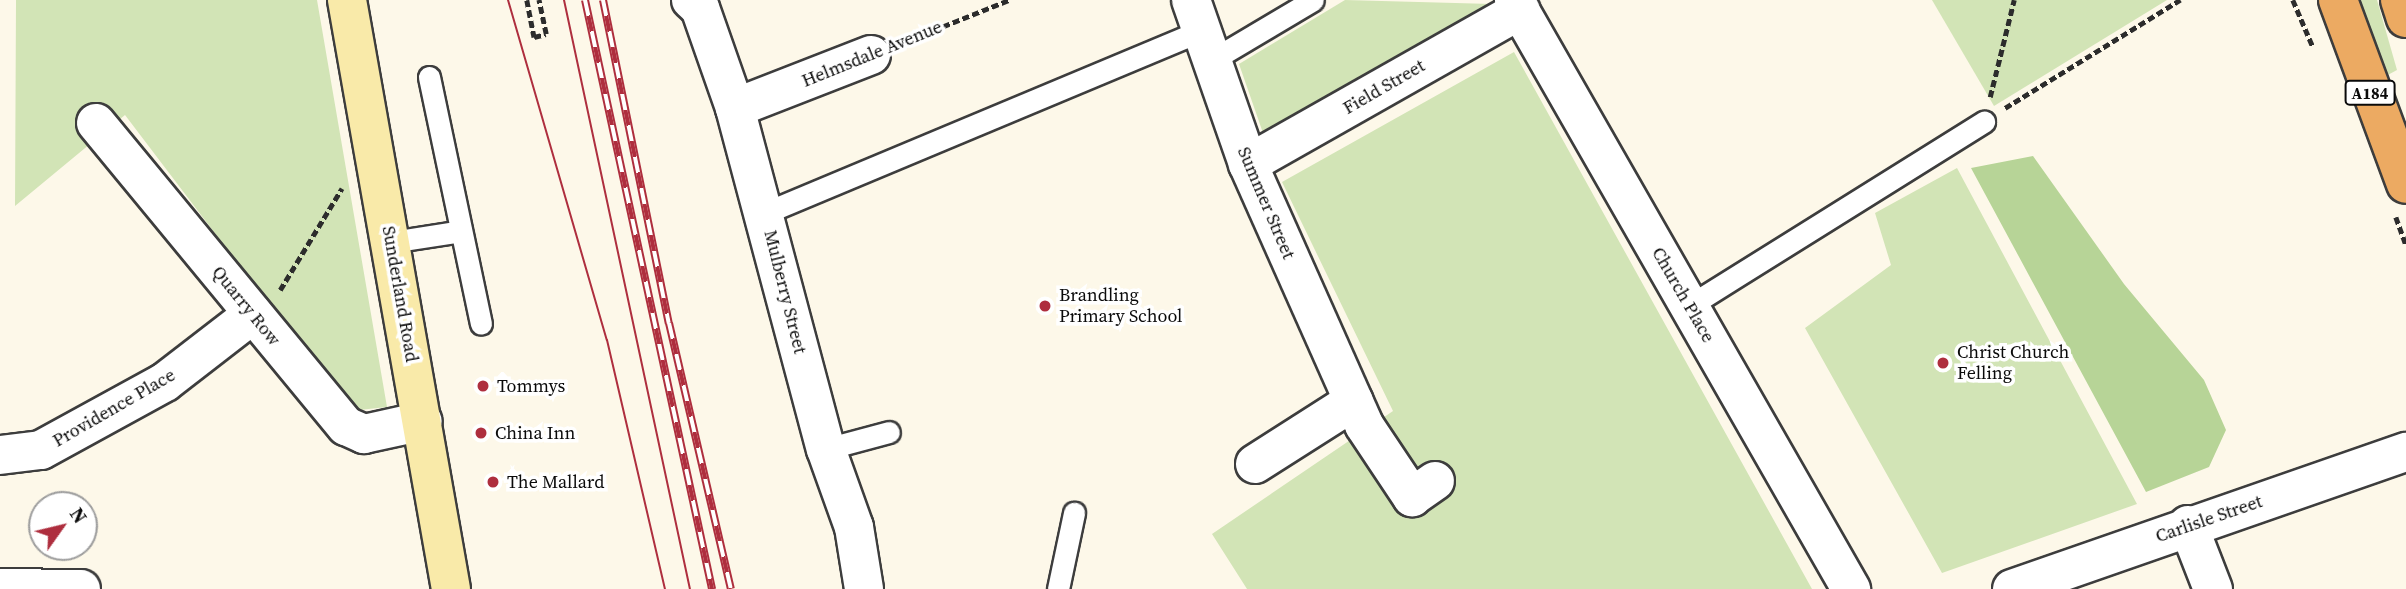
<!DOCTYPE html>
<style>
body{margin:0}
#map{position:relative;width:2406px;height:589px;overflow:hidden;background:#fdf8e9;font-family:"Source Serif 4",serif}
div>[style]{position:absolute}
.green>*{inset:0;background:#d2e4b6}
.forest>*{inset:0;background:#b7d497}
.path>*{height:4.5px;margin-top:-2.25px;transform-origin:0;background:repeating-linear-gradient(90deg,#2c2c2c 0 7px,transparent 0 10.5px)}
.roads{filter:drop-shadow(2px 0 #3d3d3d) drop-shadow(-2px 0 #3d3d3d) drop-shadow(0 2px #3d3d3d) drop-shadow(0 -2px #3d3d3d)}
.service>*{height:21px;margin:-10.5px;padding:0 10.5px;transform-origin:10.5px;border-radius:10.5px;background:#fff}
.minor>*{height:38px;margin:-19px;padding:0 19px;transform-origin:19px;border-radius:19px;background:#fff}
.secondary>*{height:38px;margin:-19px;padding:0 19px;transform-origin:19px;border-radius:19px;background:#f9eaa9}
.trunk>*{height:38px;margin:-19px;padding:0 19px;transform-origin:19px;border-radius:19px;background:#ecaa62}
.tram>*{height:2px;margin:-1px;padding:0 1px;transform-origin:1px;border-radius:1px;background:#ae2e3e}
.rail>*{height:8px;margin-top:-4px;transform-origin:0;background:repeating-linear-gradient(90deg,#fff 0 16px,#ae2e3e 0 32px);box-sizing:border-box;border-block:2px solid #ae2e3e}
.dots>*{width:19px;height:19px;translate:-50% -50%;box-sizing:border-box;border:4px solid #fff;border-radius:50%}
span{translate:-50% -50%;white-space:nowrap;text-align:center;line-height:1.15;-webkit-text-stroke:7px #fff;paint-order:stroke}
.shield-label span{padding:2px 5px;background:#fff;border:2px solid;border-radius:5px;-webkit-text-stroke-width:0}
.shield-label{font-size:16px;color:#0a0a0a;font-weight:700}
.street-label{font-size:18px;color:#0a0a0a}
.poi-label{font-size:18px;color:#0a0a0a}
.left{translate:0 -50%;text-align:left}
.north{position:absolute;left:28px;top:491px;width:70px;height:70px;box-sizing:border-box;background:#fff;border:2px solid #9d9d9d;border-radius:50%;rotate:56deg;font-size:19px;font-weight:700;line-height:28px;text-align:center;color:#0a0a0a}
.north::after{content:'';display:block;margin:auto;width:24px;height:32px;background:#ae2e3e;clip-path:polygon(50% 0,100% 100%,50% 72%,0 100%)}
</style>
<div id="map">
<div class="green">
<i style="clip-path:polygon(16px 0,317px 0,387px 407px,350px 411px,125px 115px,15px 206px)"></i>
<i style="clip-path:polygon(1345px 0,1492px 4px,1263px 133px,1239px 64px)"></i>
<i style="clip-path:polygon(1932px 0,2167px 0,1994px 106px)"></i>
<i style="clip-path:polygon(2359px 0,2377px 0,2397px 70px,2384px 77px)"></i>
<i style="clip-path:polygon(1514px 52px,1812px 589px,1247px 589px,1212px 534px,1393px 411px,1282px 182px)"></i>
<i style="clip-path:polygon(1957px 168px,2137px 504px,1942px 573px,1805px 328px,1891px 265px,1875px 213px)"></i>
</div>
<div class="forest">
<i style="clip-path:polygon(2033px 156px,2124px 284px,2204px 380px,2226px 430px,2209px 467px,2146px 492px,1971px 168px)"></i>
</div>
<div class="path">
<i style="left:527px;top:0;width:38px;rotate:79deg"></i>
<i style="left:534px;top:37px;width:12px;rotate:-14deg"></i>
<i style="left:546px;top:34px;width:35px;rotate:-102deg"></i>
<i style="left:2293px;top:0;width:51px;rotate:66.9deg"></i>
<i style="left:904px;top:42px;width:113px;rotate:-21.8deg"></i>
<i style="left:1990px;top:97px;width:100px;rotate:-76.1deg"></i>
<i style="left:2005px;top:108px;width:206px;rotate:-31.7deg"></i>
<i style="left:2396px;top:217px;width:30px;rotate:70deg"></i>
<i style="left:280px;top:290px;width:119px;rotate:-58.7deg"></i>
</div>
<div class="roads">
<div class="service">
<i style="left:1212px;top:60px;width:117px;rotate:-30.7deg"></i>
<i style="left:429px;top:77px;width:252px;rotate:78.1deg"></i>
<i style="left:765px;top:213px;width:474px;rotate:-22.7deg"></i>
<i style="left:391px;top:242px;width:71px;rotate:-8.9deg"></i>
<i style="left:1689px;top:306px;width:348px;rotate:-32deg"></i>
<i style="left:826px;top:449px;width:65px;rotate:-15.1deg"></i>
<i style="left:1058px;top:589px;width:78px;rotate:-78.1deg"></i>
</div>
<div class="minor">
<i style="left:691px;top:0;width:12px;rotate:42deg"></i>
<i style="left:700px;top:8px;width:106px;rotate:70.7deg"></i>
<i style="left:735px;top:108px;width:353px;rotate:75.1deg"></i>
<i style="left:826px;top:449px;width:83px;rotate:70.3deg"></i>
<i style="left:854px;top:527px;width:63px;rotate:80.8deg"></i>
<i style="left:1191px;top:0;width:174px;rotate:70.8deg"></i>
<i style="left:1248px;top:164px;width:286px;rotate:66deg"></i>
<i style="left:1364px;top:425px;width:87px;rotate:56.3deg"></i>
<i style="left:1412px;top:497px;width:28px;rotate:-35deg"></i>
<i style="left:1514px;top:0;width:679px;rotate:60.22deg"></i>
<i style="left:735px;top:108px;width:146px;rotate:-21.3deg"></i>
<i style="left:96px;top:123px;width:393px;rotate:50.5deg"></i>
<i style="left:346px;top:426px;width:20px;rotate:24deg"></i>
<i style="left:364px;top:434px;width:60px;rotate:-12.4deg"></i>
<i style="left:1248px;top:164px;width:313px;rotate:-29.5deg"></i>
<i style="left:0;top:455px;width:41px;rotate:-7deg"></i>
<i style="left:41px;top:450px;width:141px;rotate:-28.7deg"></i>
<i style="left:165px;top:382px;width:111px;rotate:-37.7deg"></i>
<i style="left:1255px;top:464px;width:117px;rotate:-32.5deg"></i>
<i style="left:2188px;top:525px;width:69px;rotate:68.7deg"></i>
<i style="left:0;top:588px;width:81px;rotate:0.7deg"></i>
<i style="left:2012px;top:589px;width:417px;rotate:-19.2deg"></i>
</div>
<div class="secondary">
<i style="left:347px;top:0;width:598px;rotate:79.99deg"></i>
</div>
<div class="trunk">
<i style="left:2338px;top:0;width:196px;rotate:69.7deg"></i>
<i style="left:2400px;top:0;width:19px;rotate:72deg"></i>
</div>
</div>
<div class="tram">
<i style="left:508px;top:0;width:354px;rotate:73.8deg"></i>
<i style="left:607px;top:340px;width:256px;rotate:76.9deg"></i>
<i style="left:564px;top:0;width:602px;rotate:77.93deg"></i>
</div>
<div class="rail">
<i style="left:585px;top:0;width:603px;rotate:77.83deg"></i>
<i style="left:603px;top:0;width:330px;rotate:78.5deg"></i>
<i style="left:669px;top:323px;width:273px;rotate:76.9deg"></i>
</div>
<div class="dots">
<i style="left:1045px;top:306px;background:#ae2e3e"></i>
<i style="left:1943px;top:363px;background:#ae2e3e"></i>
<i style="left:483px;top:386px;background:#ae2e3e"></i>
<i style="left:481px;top:433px;background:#ae2e3e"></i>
<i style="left:493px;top:482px;background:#ae2e3e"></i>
</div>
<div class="shield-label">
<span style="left:2370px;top:93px">A184</span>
</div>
<div class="street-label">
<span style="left:872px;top:54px;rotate:-22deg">Helmsdale Avenue</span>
<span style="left:1384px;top:87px;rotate:-30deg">Field Street</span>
<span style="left:1266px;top:203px;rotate:67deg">Summer Street</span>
<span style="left:785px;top:292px;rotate:76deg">Mulberry Street</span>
<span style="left:400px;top:294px;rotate:80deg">Sunderland Road</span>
<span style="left:1683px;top:295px;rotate:60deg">Church Place</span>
<span style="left:246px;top:306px;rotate:51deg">Quarry Row</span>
<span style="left:114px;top:408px;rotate:-30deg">Providence Place</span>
<span style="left:2209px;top:519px;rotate:-19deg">Carlisle Street</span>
</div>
<div class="poi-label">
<span class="left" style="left:1059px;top:306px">Brandling<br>Primary School</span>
<span class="left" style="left:1957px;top:363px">Christ Church<br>Felling</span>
<span class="left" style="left:497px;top:386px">Tommys</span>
<span class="left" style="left:495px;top:433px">China Inn</span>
<span class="left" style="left:507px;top:482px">The Mallard</span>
</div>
<div class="north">N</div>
</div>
